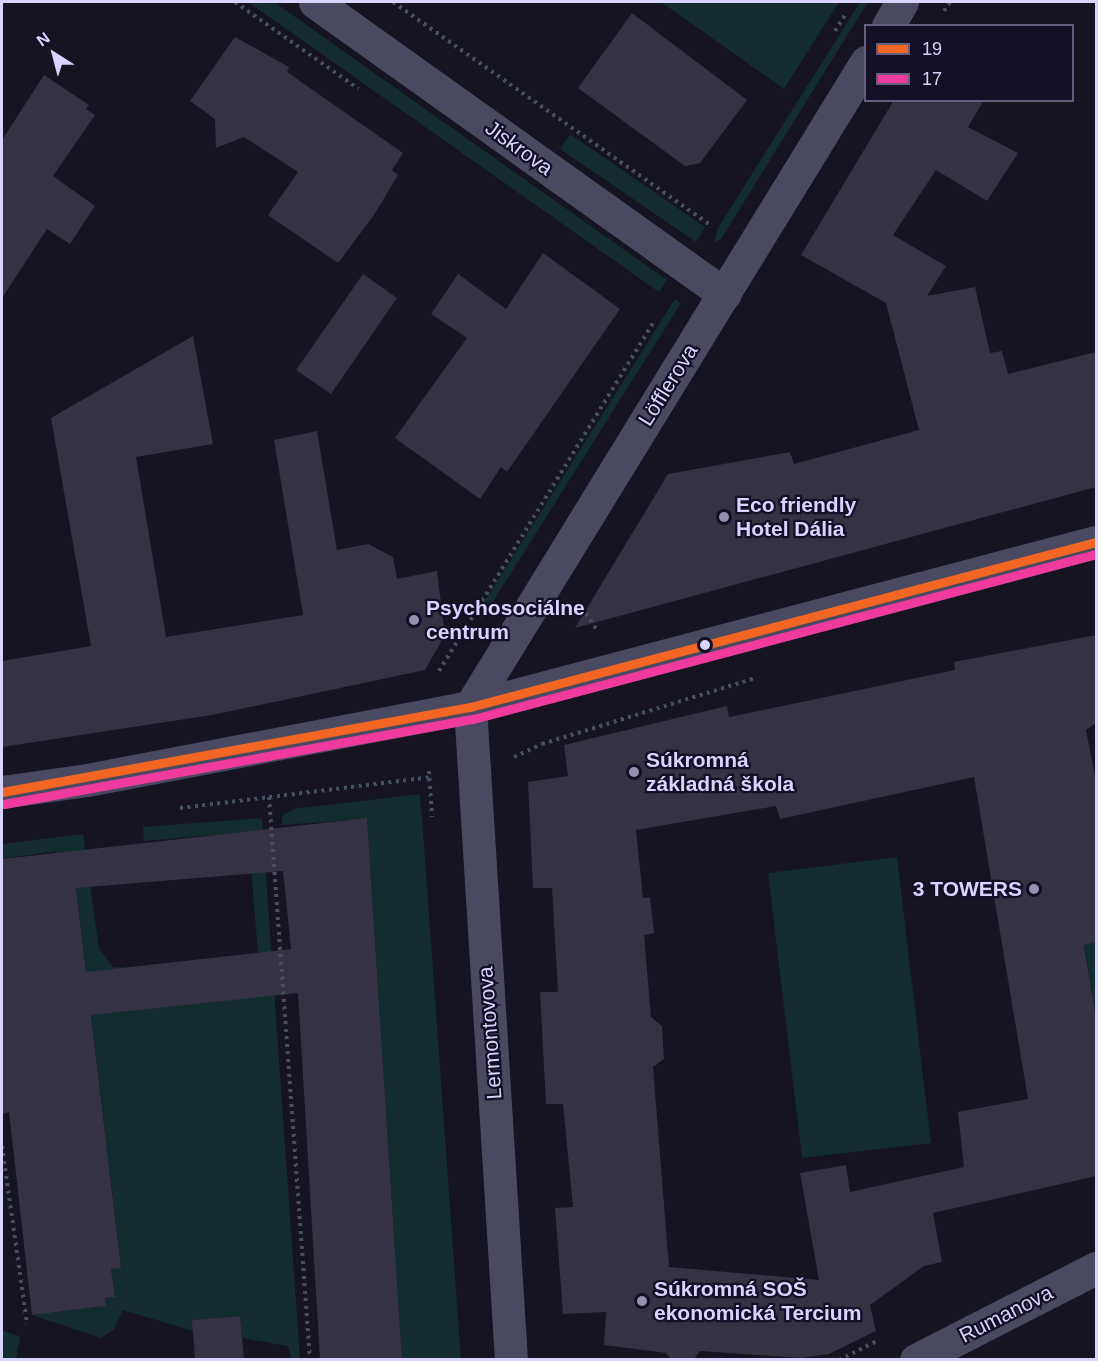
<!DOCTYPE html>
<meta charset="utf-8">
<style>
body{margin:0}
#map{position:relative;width:1098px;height:1361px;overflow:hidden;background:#161421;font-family:Arial,sans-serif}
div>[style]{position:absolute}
.green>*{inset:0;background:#132c2d}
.building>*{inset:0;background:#343243}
.path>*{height:4px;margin-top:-2px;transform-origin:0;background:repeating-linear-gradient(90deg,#44505f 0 3px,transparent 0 7.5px)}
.minor>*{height:33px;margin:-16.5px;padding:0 16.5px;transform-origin:16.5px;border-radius:16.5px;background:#4a4962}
.bus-1>*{height:9px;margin:-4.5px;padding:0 4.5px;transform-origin:4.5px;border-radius:4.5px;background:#f26522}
.bus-2>*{height:9px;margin:-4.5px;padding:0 4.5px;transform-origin:4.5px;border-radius:4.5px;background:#f13a9d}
.dots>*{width:16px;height:16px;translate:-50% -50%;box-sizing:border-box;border:3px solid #130f26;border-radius:50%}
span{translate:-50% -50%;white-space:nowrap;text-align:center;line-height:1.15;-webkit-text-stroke:4.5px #130f26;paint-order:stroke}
.street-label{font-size:21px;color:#d9d4ff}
.poi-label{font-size:21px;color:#d9d4ff;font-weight:700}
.left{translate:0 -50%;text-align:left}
.right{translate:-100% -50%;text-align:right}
.frame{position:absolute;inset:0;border:3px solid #d9d4ff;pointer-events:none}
.legend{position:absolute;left:864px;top:24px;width:210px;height:78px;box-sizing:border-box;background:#130f26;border:2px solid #625e7d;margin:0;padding:8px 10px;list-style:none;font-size:18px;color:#d9d4ff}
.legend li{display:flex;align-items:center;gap:12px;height:30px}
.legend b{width:30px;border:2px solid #625e7d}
.north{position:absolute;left:24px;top:24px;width:60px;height:60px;-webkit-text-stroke:4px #130f26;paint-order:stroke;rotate:324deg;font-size:16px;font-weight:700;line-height:24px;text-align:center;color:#d9d4ff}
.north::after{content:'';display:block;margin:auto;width:21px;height:27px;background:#d9d4ff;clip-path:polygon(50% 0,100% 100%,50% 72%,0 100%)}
</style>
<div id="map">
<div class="green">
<i style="clip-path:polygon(248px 2px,274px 2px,667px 280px,659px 292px)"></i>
<i style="clip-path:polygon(661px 2px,839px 2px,784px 89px)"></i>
<i style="clip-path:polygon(860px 2px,868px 2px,721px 239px,714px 242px,718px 228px)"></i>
<i style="clip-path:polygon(570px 134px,705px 227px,696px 242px,560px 149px)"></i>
<i style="clip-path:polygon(675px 299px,681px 303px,482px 619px,476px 615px)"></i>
<i style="clip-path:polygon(420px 794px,422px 818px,461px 1359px,402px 1359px,367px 819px,282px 825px,282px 816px,293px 809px)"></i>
<i style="clip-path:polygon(262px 818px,300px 1359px,291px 1359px,288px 1346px,242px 1338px,240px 1316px,193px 1320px,193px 1331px,123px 1310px,114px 1329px,101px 1338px,32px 1315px,106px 1306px,105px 1298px,115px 1297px,111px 1269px,121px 1267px,76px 886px,55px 851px,2px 859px,2px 844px,83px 834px,99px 948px,113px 967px,127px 968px,258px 954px,248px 832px,144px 841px,143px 827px)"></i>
<i style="clip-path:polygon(897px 857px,931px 1143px,802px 1158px,768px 873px)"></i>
<i style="clip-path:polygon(1081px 923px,1096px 942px,1096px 1018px)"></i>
<i style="clip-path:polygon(2px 1330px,20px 1337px,16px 1359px,2px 1359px)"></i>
</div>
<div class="building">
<i style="clip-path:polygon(632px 13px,747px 100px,700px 163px,685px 166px,578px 88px)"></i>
<i style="clip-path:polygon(235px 37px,289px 67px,287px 72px,403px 153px,392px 170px,398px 175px,374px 215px,338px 263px,268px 215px,298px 172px,244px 137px,216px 148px,215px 119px,190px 101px)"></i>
<i style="clip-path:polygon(44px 75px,89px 105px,86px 109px,95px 115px,53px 176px,95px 206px,70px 244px,47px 229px,2px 298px,2px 140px)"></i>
<i style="clip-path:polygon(894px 100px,984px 100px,968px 127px,1018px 153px,987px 201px,936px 170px,893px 235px,946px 266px,927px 296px,975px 287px,990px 353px,1002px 351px,1008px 374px,1096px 352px,1096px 487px,575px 628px,668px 474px,790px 452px,794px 464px,919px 430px,886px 303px,801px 255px)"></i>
<i style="clip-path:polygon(543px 253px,620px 309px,507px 472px,501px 467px,480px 499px,395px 438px,467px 338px,431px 314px,458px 274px,506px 309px)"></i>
<i style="clip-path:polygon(363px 274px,397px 298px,331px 394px,296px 370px)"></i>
<i style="clip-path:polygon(193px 336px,213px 444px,136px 457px,166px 637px,303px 615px,274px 440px,317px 431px,337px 550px,368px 544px,393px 557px,397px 579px,437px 571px,445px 635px,425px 670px,212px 715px,2px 747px,2px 661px,91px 646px,51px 418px)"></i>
<i style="clip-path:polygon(evenodd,1096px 635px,1096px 723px,1086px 730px,1096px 781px,1096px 942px,1084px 945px,1096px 1018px,1096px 1176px,933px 1213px,942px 1262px,924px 1266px,870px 1305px,876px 1331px,829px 1354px,801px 1358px,700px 1351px,694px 1359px,671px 1359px,666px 1353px,604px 1345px,606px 1312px,563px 1314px,555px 1208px,573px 1207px,563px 1104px,546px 1104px,540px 992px,558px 992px,552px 888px,533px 888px,528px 782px,568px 776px,564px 745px,727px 706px,729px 717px,955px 670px,954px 662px,1096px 635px,974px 777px,1028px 1099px,958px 1112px,964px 1167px,850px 1192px,846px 1165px,800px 1173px,819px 1280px,669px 1267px,653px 1067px,664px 1059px,662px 1026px,651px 1017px,644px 935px,654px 933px,650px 897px,643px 898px,636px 830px,776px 806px,780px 819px,974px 777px)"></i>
<i style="clip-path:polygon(evenodd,367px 818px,402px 1359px,320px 1359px,298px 993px,91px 1015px,121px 1268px,111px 1269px,115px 1297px,105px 1298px,106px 1306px,32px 1315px,9px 1112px,2px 1114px,2px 859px,367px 818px,283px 871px,291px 949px,86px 972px,76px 888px,283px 871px)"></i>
<i style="clip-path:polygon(240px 1316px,244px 1359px,195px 1359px,192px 1320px)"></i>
</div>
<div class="path">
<i style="left:235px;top:2px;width:151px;rotate:35.1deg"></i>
<i style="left:393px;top:2px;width:390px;rotate:35.1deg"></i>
<i style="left:944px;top:11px;width:11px;rotate:-56deg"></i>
<i style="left:835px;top:31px;width:22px;rotate:-58deg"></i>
<i style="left:582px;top:607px;width:27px;rotate:57deg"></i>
<i style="left:439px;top:671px;width:412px;rotate:-58.4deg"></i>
<i style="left:514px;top:757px;width:31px;rotate:-25deg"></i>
<i style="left:542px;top:744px;width:223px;rotate:-17.2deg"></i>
<i style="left:429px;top:771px;width:46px;rotate:86.3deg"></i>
<i style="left:269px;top:797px;width:564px;rotate:85.83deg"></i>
<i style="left:180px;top:808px;width:254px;rotate:-7deg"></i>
<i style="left:2px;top:1146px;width:180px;rotate:82deg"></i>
<i style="left:839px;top:1360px;width:45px;rotate:-26.6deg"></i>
</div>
<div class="minor">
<i style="left:315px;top:2px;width:503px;rotate:35.52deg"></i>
<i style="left:888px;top:26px;width:28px;rotate:-60deg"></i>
<i style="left:2px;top:792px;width:86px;rotate:-8deg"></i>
<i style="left:87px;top:780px;width:390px;rotate:-10.8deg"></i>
<i style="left:470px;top:707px;width:647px;rotate:-14.77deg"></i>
<i style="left:511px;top:1360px;width:654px;rotate:-93.59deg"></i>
<i style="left:470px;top:707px;width:757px;rotate:-58.45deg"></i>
<i style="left:916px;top:1360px;width:202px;rotate:-27.1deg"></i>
</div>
<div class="bus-1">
<i style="left:2px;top:792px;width:476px;rotate:-10.3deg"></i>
<i style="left:470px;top:707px;width:647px;rotate:-14.77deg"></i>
</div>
<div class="bus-2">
<i style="left:4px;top:804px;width:477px;rotate:-10.3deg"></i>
<i style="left:473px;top:719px;width:644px;rotate:-14.83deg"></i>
</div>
<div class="dots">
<i style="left:724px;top:517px;background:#9591b1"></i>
<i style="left:414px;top:620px;background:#9591b1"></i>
<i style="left:705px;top:645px;background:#d9d4ff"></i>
<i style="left:634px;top:772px;background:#9591b1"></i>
<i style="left:1034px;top:889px;background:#9591b1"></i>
<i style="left:642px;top:1301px;background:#9591b1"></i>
</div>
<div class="street-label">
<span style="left:519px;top:148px;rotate:36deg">Jiskrova</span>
<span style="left:668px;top:385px;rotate:-58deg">Löfflerova</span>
<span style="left:490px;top:1033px;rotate:-94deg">Lermontovova</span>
<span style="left:1006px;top:1314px;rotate:-27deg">Rumanova</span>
</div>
<div class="poi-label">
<span class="left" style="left:736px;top:517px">Eco friendly<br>Hotel Dália</span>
<span class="left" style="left:426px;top:620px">Psychosociálne<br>centrum</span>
<span class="left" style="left:646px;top:772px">Súkromná<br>základná škola</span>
<span class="right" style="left:1022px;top:889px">3 TOWERS</span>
<span class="left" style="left:654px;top:1301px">Súkromná SOŠ<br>ekonomická Tercium</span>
</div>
<div class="frame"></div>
<ul class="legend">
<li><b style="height:8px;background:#f26522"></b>19</li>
<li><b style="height:8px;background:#f13a9d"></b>17</li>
</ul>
<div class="north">N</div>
</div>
